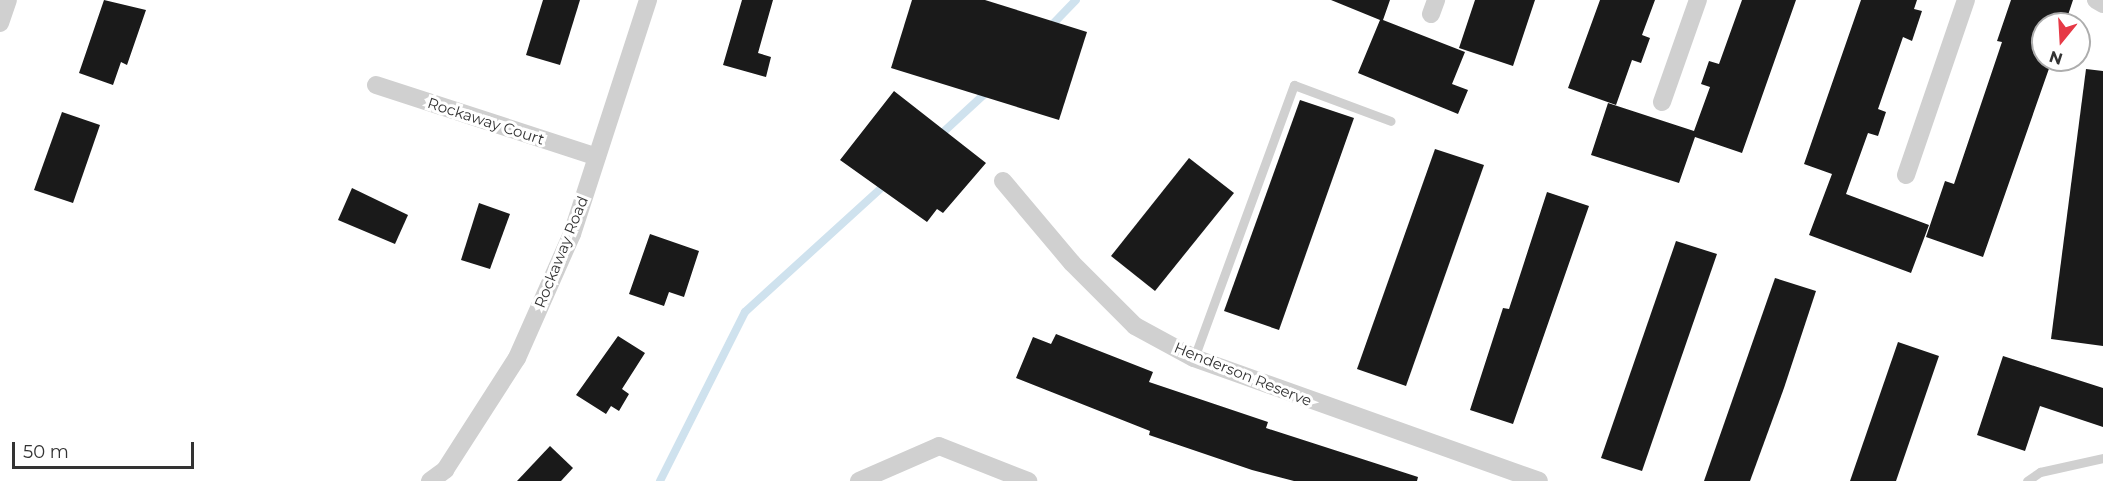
<!DOCTYPE html>
<style>
body{margin:0}
#map{position:relative;width:2103px;height:481px;overflow:hidden;background:#fff;font-family:Montserrat,sans-serif}
div>[style]{position:absolute}
.stream>*{height:8px;margin:-4px;padding:0 4px;transform-origin:4px;border-radius:4px;background:#cfe2ee}
.building>*{inset:0;background:#1a1a1a}
.service>*{height:9px;margin:-4.5px;padding:0 4.5px;transform-origin:4.5px;border-radius:4.5px;background:#d0d0d0}
.minor>*{height:18px;margin:-9px;padding:0 9px;transform-origin:9px;border-radius:9px;background:#d0d0d0}
span{translate:-50% -50%;white-space:nowrap;text-align:center;line-height:1.15;-webkit-text-stroke:6px #fff;paint-order:stroke}
.street-label{font-size:15px;color:#333}
.north{position:absolute;left:2031px;top:12px;width:60px;height:60px;box-sizing:border-box;background:#fff;border:2px solid #adadad;border-radius:50%;rotate:198deg;font-size:16px;font-weight:700;line-height:24px;text-align:center;color:#333}
.north::after{content:'';display:block;margin:auto;width:21px;height:27px;background:#e63946;clip-path:polygon(50% 0,100% 100%,50% 72%,0 100%)}
.scale{position:absolute;left:12px;top:442px;width:182px;height:27px;box-sizing:border-box;border:3px solid #333;border-top:0;padding-left:8px;font-size:18px;line-height:21px;white-space:nowrap;color:#333;-webkit-text-stroke:4px #fff;paint-order:stroke}
</style>
<div id="map">
<div class="stream">
<i style="left:1048px;top:29px;width:40px;rotate:-46deg"></i>
<i style="left:939px;top:136px;width:69px;rotate:-42.7deg"></i>
<i style="left:660px;top:481px;width:189px;rotate:-63.3deg"></i>
<i style="left:745px;top:312px;width:193px;rotate:-42.3deg"></i>
</div>
<div class="building">
<i style="clip-path:polygon(104px 0,146px 10px,127px 65px,121px 62px,113px 85px,79px 73px)"></i>
<i style="clip-path:polygon(543px 0,580px 0,560px 65px,526px 55px)"></i>
<i style="clip-path:polygon(742px 0,773px 0,758px 53px,771px 57px,766px 77px,723px 65px)"></i>
<i style="clip-path:polygon(912px 0,985px 0,1087px 32px,1059px 120px,891px 68px)"></i>
<i style="clip-path:polygon(1331px 0,1390px 0,1383px 20px,1465px 52px,1452px 84px,1468px 90px,1458px 114px,1358px 73px,1380px 20px)"></i>
<i style="clip-path:polygon(1475px 0,1535px 0,1513px 66px,1459px 48px)"></i>
<i style="clip-path:polygon(1600px 0,1655px 0,1642px 35px,1650px 38px,1641px 63px,1632px 60px,1616px 105px,1568px 88px)"></i>
<i style="clip-path:polygon(1742px 0,1796px 0,1742px 153px,1695px 137px,1679px 183px,1591px 155px,1608px 103px,1694px 131px,1710px 87px,1701px 84px,1709px 61px,1719px 64px)"></i>
<i style="clip-path:polygon(1861px 0,1917px 0,1914px 9px,1922px 11px,1912px 41px,1903px 37px,1878px 109px,1886px 112px,1878px 136px,1868px 133px,1846px 194px,1929px 225px,1911px 273px,1809px 235px,1832px 174px,1804px 164px)"></i>
<i style="clip-path:polygon(2011px 0,2073px 0,2065px 24px,2043px 24px,2043px 60px,2052px 60px,1983px 257px,1926px 237px,1945px 181px,1954px 184px,2002px 42px,1997px 41px)"></i>
<i style="clip-path:polygon(2086px 69px,2103px 71px,2103px 346px,2051px 339px)"></i>
<i style="clip-path:polygon(894px 91px,986px 163px,943px 213px,937px 209px,927px 222px,840px 160px)"></i>
<i style="clip-path:polygon(1300px 100px,1354px 118px,1279px 330px,1224px 311px)"></i>
<i style="clip-path:polygon(62px 112px,100px 125px,73px 203px,34px 190px)"></i>
<i style="clip-path:polygon(1435px 149px,1484px 165px,1406px 386px,1357px 369px)"></i>
<i style="clip-path:polygon(1189px 158px,1234px 193px,1155px 291px,1111px 256px)"></i>
<i style="clip-path:polygon(352px 188px,408px 215px,395px 244px,338px 220px)"></i>
<i style="clip-path:polygon(1547px 192px,1589px 206px,1513px 424px,1470px 410px,1503px 308px,1509px 309px)"></i>
<i style="clip-path:polygon(479px 203px,510px 214px,490px 269px,461px 260px)"></i>
<i style="clip-path:polygon(650px 234px,699px 251px,684px 297px,669px 292px,664px 306px,629px 294px)"></i>
<i style="clip-path:polygon(1676px 241px,1717px 254px,1642px 471px,1601px 458px)"></i>
<i style="clip-path:polygon(1775px 278px,1816px 291px,1784px 388px,1750px 481px,1704px 481px)"></i>
<i style="clip-path:polygon(1056px 334px,1153px 372px,1149px 382px,1268px 422px,1266px 428px,1418px 477px,1417px 481px,1294px 481px,1252px 470px,1149px 435px,1150px 431px,1016px 378px,1033px 337px,1051px 344px)"></i>
<i style="clip-path:polygon(618px 336px,645px 353px,622px 389px,629px 394px,619px 411px,611px 406px,606px 414px,576px 395px)"></i>
<i style="clip-path:polygon(1898px 342px,1939px 356px,1896px 481px,1850px 481px)"></i>
<i style="clip-path:polygon(2003px 356px,2103px 388px,2103px 427px,2040px 406px,2025px 451px,1977px 435px)"></i>
<i style="clip-path:polygon(550px 446px,573px 468px,561px 481px,517px 481px)"></i>
</div>
<div class="service">
<i style="left:1194px;top:358px;width:291px;rotate:-69.9deg"></i>
<i style="left:1294px;top:85px;width:103px;rotate:20.4deg"></i>
<i style="left:2027px;top:481px;width:16px;rotate:-35deg"></i>
<i style="left:2040px;top:472px;width:65px;rotate:-12.5deg"></i>
</div>
<div class="minor">
<i style="left:2096px;top:0;width:8px;rotate:30deg"></i>
<i style="left:1431px;top:14px;width:15px;rotate:-70deg"></i>
<i style="left:0;top:23px;width:24px;rotate:-71deg"></i>
<i style="left:376px;top:85px;width:232px;rotate:18deg"></i>
<i style="left:1662px;top:102px;width:108px;rotate:-70.6deg"></i>
<i style="left:1906px;top:175px;width:185px;rotate:-71.1deg"></i>
<i style="left:1003px;top:181px;width:107px;rotate:49.9deg"></i>
<i style="left:1072px;top:263px;width:89px;rotate:45deg"></i>
<i style="left:1135px;top:326px;width:67px;rotate:28.5deg"></i>
<i style="left:1194px;top:358px;width:366px;rotate:19.6deg"></i>
<i style="left:430px;top:481px;width:19px;rotate:-36deg"></i>
<i style="left:445px;top:470px;width:133px;rotate:-57.3deg"></i>
<i style="left:517px;top:358px;width:136px;rotate:-66.1deg"></i>
<i style="left:572px;top:234px;width:246px;rotate:-72deg"></i>
<i style="left:859px;top:481px;width:87px;rotate:-23.6deg"></i>
<i style="left:939px;top:446px;width:96px;rotate:21.5deg"></i>
</div>
<div class="street-label">
<span style="left:486px;top:121px;rotate:18deg">Rockaway Court</span>
<span style="left:561px;top:252px;rotate:-68deg">Rockaway Road</span>
<span style="left:1243px;top:374px;rotate:22deg">Henderson Reserve</span>
</div>
<div class="north">N</div>
<div class="scale">50 m</div>
</div>
